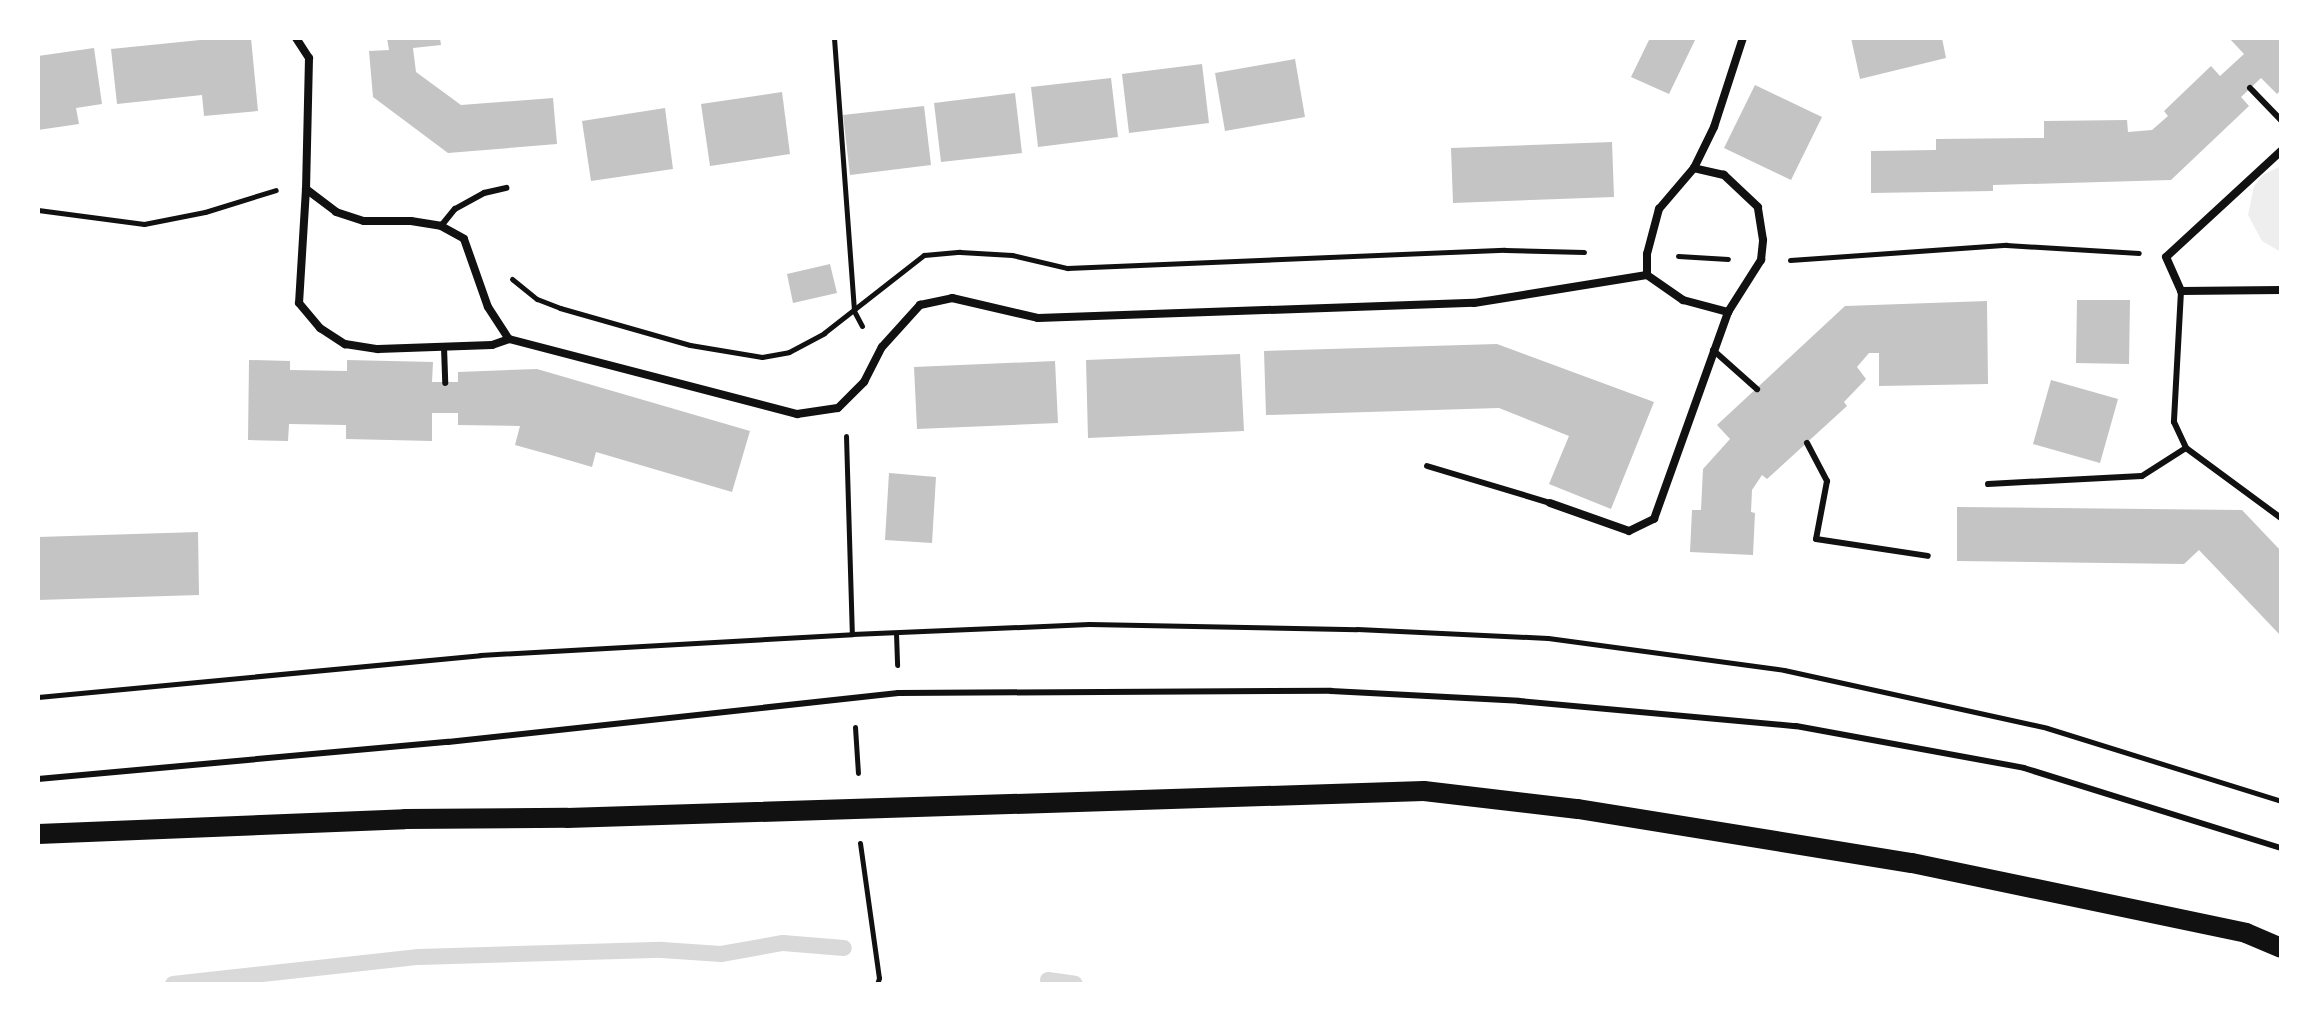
<!DOCTYPE html>
<style>
body{margin:0}
#map{position:relative;width:2319px;height:1022px;overflow:hidden;background:#fff;font-family:Barlow,sans-serif}
div>[style]{position:absolute}
.green>*{inset:0;background:#eee}
.stream>*{height:16px;margin:-8px;padding:0 8px;transform-origin:8px;border-radius:8px;background:#d9d9d9}
.building>*{inset:0;background:#c4c4c4}
.path>*{height:5px;margin:-2.5px;padding:0 2.5px;transform-origin:2.5px;border-radius:2.5px;background:#111}
.service>*{height:6px;margin:-3px;padding:0 3px;transform-origin:3px;border-radius:3px;background:#111}
.minor>*{height:8px;margin:-4px;padding:0 4px;transform-origin:4px;border-radius:4px;background:#111}
.primary>*{height:20px;margin:-10px;padding:0 10px;transform-origin:10px;border-radius:10px;background:#111}
span{translate:-50% -50%;white-space:nowrap;text-align:center;line-height:1.15;-webkit-text-stroke:6px #fff;paint-order:stroke}
.frame{position:absolute;inset:0;border:40px solid #fff;pointer-events:none}
</style>
<div id="map">
<div class="green">
<i style="clip-path:polygon(2281px 166px,2281px 252px,2262px 241px,2248px 215px,2254px 186px,2263px 175px)"></i>
</div>
<div class="stream">
<i style="left:1048px;top:980px;width:27px;rotate:8deg"></i>
<i style="left:173px;top:984px;width:247px;rotate:-6.3deg"></i>
<i style="left:419px;top:957px;width:243px;rotate:-1.7deg"></i>
<i style="left:662px;top:950px;width:59px;rotate:3.9deg"></i>
<i style="left:721px;top:954px;width:63px;rotate:-10.1deg"></i>
<i style="left:783px;top:943px;width:61px;rotate:4.7deg"></i>
</div>
<div class="building">
<i style="clip-path:polygon(220px 38px,251px 38px,258px 111px,204px 116px,202px 95px,117px 104px,111px 49px)"></i>
<i style="clip-path:polygon(387px 38px,440px 38px,441px 45px,413px 48px,416px 72px,461px 105px,553px 98px,557px 144px,448px 153px,373px 97px,369px 51px,389px 50px)"></i>
<i style="clip-path:polygon(1650px 38px,1696px 38px,1669px 94px,1631px 77px)"></i>
<i style="clip-path:polygon(1851px 38px,1942px 38px,1946px 58px,1860px 79px)"></i>
<i style="clip-path:polygon(2229px 38px,2281px 38px,2281px 90px,2277px 94px,2261px 78px,2241px 97px,2249px 106px,2171px 180px,1993px 185px,1993px 191px,1871px 193px,1871px 151px,1936px 150px,1936px 139px,2044px 138px,2044px 121px,2127px 120px,2128px 132px,2152px 130px,2168px 116px,2164px 111px,2211px 66px,2220px 76px,2244px 54px)"></i>
<i style="clip-path:polygon(94px 48px,102px 104px,76px 108px,79px 124px,38px 130px,38px 56px)"></i>
<i style="clip-path:polygon(1295px 59px,1305px 117px,1225px 131px,1215px 73px)"></i>
<i style="clip-path:polygon(1202px 64px,1209px 123px,1129px 133px,1122px 74px)"></i>
<i style="clip-path:polygon(1111px 78px,1118px 137px,1038px 147px,1031px 87px)"></i>
<i style="clip-path:polygon(1755px 85px,1822px 117px,1791px 180px,1724px 148px)"></i>
<i style="clip-path:polygon(782px 92px,790px 154px,710px 166px,701px 104px)"></i>
<i style="clip-path:polygon(1015px 93px,1022px 153px,941px 162px,934px 103px)"></i>
<i style="clip-path:polygon(924px 106px,931px 165px,850px 175px,843px 115px)"></i>
<i style="clip-path:polygon(665px 108px,673px 169px,591px 181px,582px 121px)"></i>
<i style="clip-path:polygon(1612px 142px,1614px 197px,1453px 203px,1451px 148px)"></i>
<i style="clip-path:polygon(830px 264px,837px 293px,793px 303px,787px 274px)"></i>
<i style="clip-path:polygon(2077px 300px,2130px 300px,2129px 364px,2076px 363px)"></i>
<i style="clip-path:polygon(1987px 301px,1988px 384px,1879px 386px,1879px 353px,1869px 353px,1857px 367px,1866px 379px,1844px 402px,1847px 406px,1767px 479px,1762px 475px,1752px 490px,1751px 512px,1755px 513px,1753px 555px,1690px 552px,1692px 510px,1701px 510px,1703px 469px,1730px 439px,1717px 425px,1845px 306px)"></i>
<i style="clip-path:polygon(1497px 344px,1654px 402px,1611px 509px,1549px 484px,1569px 436px,1499px 408px,1266px 415px,1264px 351px)"></i>
<i style="clip-path:polygon(1240px 354px,1244px 431px,1088px 438px,1086px 360px)"></i>
<i style="clip-path:polygon(249px 360px,290px 361px,290px 370px,347px 371px,347px 360px,433px 362px,432px 382px,458px 382px,458px 372px,537px 369px,750px 431px,732px 492px,596px 452px,592px 467px,551px 455px,515px 445px,520px 426px,458px 425px,458px 413px,432px 413px,432px 441px,346px 439px,346px 425px,289px 424px,288px 441px,248px 440px)"></i>
<i style="clip-path:polygon(1055px 361px,1058px 423px,917px 429px,914px 367px)"></i>
<i style="clip-path:polygon(2051px 380px,2118px 399px,2100px 463px,2033px 444px)"></i>
<i style="clip-path:polygon(889px 473px,936px 477px,932px 543px,885px 540px)"></i>
<i style="clip-path:polygon(1957px 507px,2242px 510px,2281px 551px,2281px 636px,2199px 550px,2184px 564px,1957px 561px)"></i>
<i style="clip-path:polygon(198px 532px,199px 595px,38px 600px,38px 537px)"></i>
</div>
<div class="path">
<i style="left:834px;top:38px;width:274px;rotate:85.8deg"></i>
<i style="left:854px;top:311px;width:17px;rotate:62deg"></i>
<i style="left:38px;top:210px;width:107px;rotate:7.5deg"></i>
<i style="left:144px;top:224px;width:62px;rotate:-11.1deg"></i>
<i style="left:205px;top:212px;width:74px;rotate:-17.2deg"></i>
<i style="left:1678px;top:256px;width:50px;rotate:3.4deg"></i>
<i style="left:1790px;top:260px;width:217px;rotate:-4deg"></i>
<i style="left:2006px;top:245px;width:133px;rotate:3.4deg"></i>
<i style="left:512px;top:279px;width:32px;rotate:39deg"></i>
<i style="left:537px;top:299px;width:25px;rotate:21deg"></i>
<i style="left:560px;top:308px;width:135px;rotate:15.9deg"></i>
<i style="left:690px;top:345px;width:73px;rotate:9.5deg"></i>
<i style="left:762px;top:357px;width:27px;rotate:-10deg"></i>
<i style="left:789px;top:352px;width:40px;rotate:-28deg"></i>
<i style="left:824px;top:333px;width:127px;rotate:-38deg"></i>
<i style="left:924px;top:255px;width:36px;rotate:-5deg"></i>
<i style="left:960px;top:252px;width:52px;rotate:3.3deg"></i>
<i style="left:1012px;top:255px;width:57px;rotate:13.3deg"></i>
<i style="left:1067px;top:268px;width:438px;rotate:-2.4deg"></i>
<i style="left:1505px;top:250px;width:79px;rotate:1.5deg"></i>
<i style="left:846px;top:436px;width:198px;rotate:88.3deg"></i>
<i style="left:896px;top:633px;width:32px;rotate:88deg"></i>
<i style="left:38px;top:697px;width:444px;rotate:-5.4deg"></i>
<i style="left:480px;top:655px;width:373px;rotate:-3.2deg"></i>
<i style="left:852px;top:634px;width:237px;rotate:-2.4deg"></i>
<i style="left:1089px;top:624px;width:268px;rotate:1.1deg"></i>
<i style="left:1357px;top:629px;width:191px;rotate:2.7deg"></i>
<i style="left:1548px;top:638px;width:238px;rotate:7.7deg"></i>
<i style="left:1784px;top:670px;width:269px;rotate:12.4deg"></i>
<i style="left:2047px;top:728px;width:245px;rotate:17.3deg"></i>
<i style="left:855px;top:727px;width:46px;rotate:86.3deg"></i>
<i style="left:860px;top:843px;width:136px;rotate:82deg"></i>
<i style="left:879px;top:978px;width:6px;rotate:108deg"></i>
</div>
<div class="service">
<i style="left:2250px;top:88px;width:45px;rotate:45.9deg"></i>
<i style="left:441px;top:226px;width:22px;rotate:-51deg"></i>
<i style="left:455px;top:209px;width:33px;rotate:-29deg"></i>
<i style="left:484px;top:193px;width:23px;rotate:-13deg"></i>
<i style="left:2181px;top:291px;width:131px;rotate:93.1deg"></i>
<i style="left:2174px;top:422px;width:29px;rotate:65deg"></i>
<i style="left:2186px;top:448px;width:118px;rotate:36.4deg"></i>
<i style="left:444px;top:347px;width:36px;rotate:88deg"></i>
<i style="left:1713px;top:350px;width:59px;rotate:41.6deg"></i>
<i style="left:1807px;top:443px;width:43px;rotate:62.2deg"></i>
<i style="left:1827px;top:481px;width:59px;rotate:100.7deg"></i>
<i style="left:1816px;top:539px;width:113px;rotate:8.6deg"></i>
<i style="left:1427px;top:466px;width:128px;rotate:16.7deg"></i>
<i style="left:1988px;top:484px;width:154px;rotate:-3deg"></i>
<i style="left:2142px;top:476px;width:52px;rotate:-32.5deg"></i>
<i style="left:38px;top:779px;width:412px;rotate:-5.2deg"></i>
<i style="left:448px;top:742px;width:453px;rotate:-6.2deg"></i>
<i style="left:898px;top:693px;width:433px;rotate:-0.3deg"></i>
<i style="left:1331px;top:691px;width:188px;rotate:3deg"></i>
<i style="left:1519px;top:701px;width:278px;rotate:5.2deg"></i>
<i style="left:1796px;top:726px;width:232px;rotate:10.4deg"></i>
<i style="left:2024px;top:768px;width:269px;rotate:17.3deg"></i>
</div>
<div class="minor">
<i style="left:296px;top:38px;width:24px;rotate:57deg"></i>
<i style="left:309px;top:58px;width:131px;rotate:91.3deg"></i>
<i style="left:306px;top:189px;width:38px;rotate:37deg"></i>
<i style="left:336px;top:212px;width:29px;rotate:18deg"></i>
<i style="left:364px;top:221px;width:47px"></i>
<i style="left:411px;top:221px;width:30px;rotate:9deg"></i>
<i style="left:441px;top:226px;width:26px;rotate:29deg"></i>
<i style="left:464px;top:239px;width:72px;rotate:70.6deg"></i>
<i style="left:488px;top:307px;width:38px;rotate:57deg"></i>
<i style="left:2281px;top:151px;width:156px;rotate:137.3deg"></i>
<i style="left:2166px;top:257px;width:37px;rotate:66deg"></i>
<i style="left:2181px;top:291px;width:100px;rotate:-0.6deg"></i>
<i style="left:306px;top:189px;width:114px;rotate:93.5deg"></i>
<i style="left:299px;top:303px;width:33px;rotate:50deg"></i>
<i style="left:320px;top:328px;width:30px;rotate:33deg"></i>
<i style="left:345px;top:344px;width:33px;rotate:9deg"></i>
<i style="left:378px;top:349px;width:114px;rotate:-2deg"></i>
<i style="left:492px;top:345px;width:18px;rotate:-19deg"></i>
<i style="left:509px;top:339px;width:298px;rotate:14.6deg"></i>
<i style="left:797px;top:414px;width:41px;rotate:-8.3deg"></i>
<i style="left:838px;top:408px;width:37px;rotate:-45deg"></i>
<i style="left:864px;top:382px;width:39px;rotate:-63deg"></i>
<i style="left:882px;top:347px;width:57px;rotate:-47.9deg"></i>
<i style="left:920px;top:305px;width:33px;rotate:-12deg"></i>
<i style="left:952px;top:298px;width:88px;rotate:13.1deg"></i>
<i style="left:1038px;top:318px;width:436px;rotate:-2deg"></i>
<i style="left:1474px;top:303px;width:175px;rotate:-9.2deg"></i>
<i style="left:1647px;top:275px;width:44px;rotate:34.8deg"></i>
<i style="left:1683px;top:300px;width:47px;rotate:14.9deg"></i>
<i style="left:1647px;top:275px;width:21px;rotate:-90deg"></i>
<i style="left:1647px;top:254px;width:47px;rotate:-75.1deg"></i>
<i style="left:1659px;top:209px;width:54px;rotate:-49.5deg"></i>
<i style="left:1694px;top:168px;width:46px;rotate:-64deg"></i>
<i style="left:1714px;top:127px;width:94px;rotate:-72deg"></i>
<i style="left:1550px;top:503px;width:84px;rotate:19.5deg"></i>
<i style="left:1629px;top:531px;width:28px;rotate:-26deg"></i>
<i style="left:1654px;top:519px;width:220px;rotate:-70.3deg"></i>
<i style="left:1728px;top:312px;width:62px;rotate:-57.6deg"></i>
<i style="left:1761px;top:260px;width:20px;rotate:-84deg"></i>
<i style="left:1763px;top:240px;width:33px;rotate:-99deg"></i>
<i style="left:1758px;top:207px;width:47px;rotate:-136.7deg"></i>
<i style="left:1724px;top:175px;width:31px;rotate:-167deg"></i>
</div>
<div class="primary">
<i style="left:38px;top:834px;width:367px;rotate:-2.3deg"></i>
<i style="left:405px;top:819px;width:162px;rotate:-0.4deg"></i>
<i style="left:567px;top:818px;width:857px;rotate:-1.8deg"></i>
<i style="left:1424px;top:791px;width:155px;rotate:6.7deg"></i>
<i style="left:1578px;top:809px;width:338px;rotate:9.2deg"></i>
<i style="left:1912px;top:863px;width:341px;rotate:11.8deg"></i>
<i style="left:2246px;top:933px;width:38px;rotate:23deg"></i>
</div>
<div class="frame"></div>
</div>
